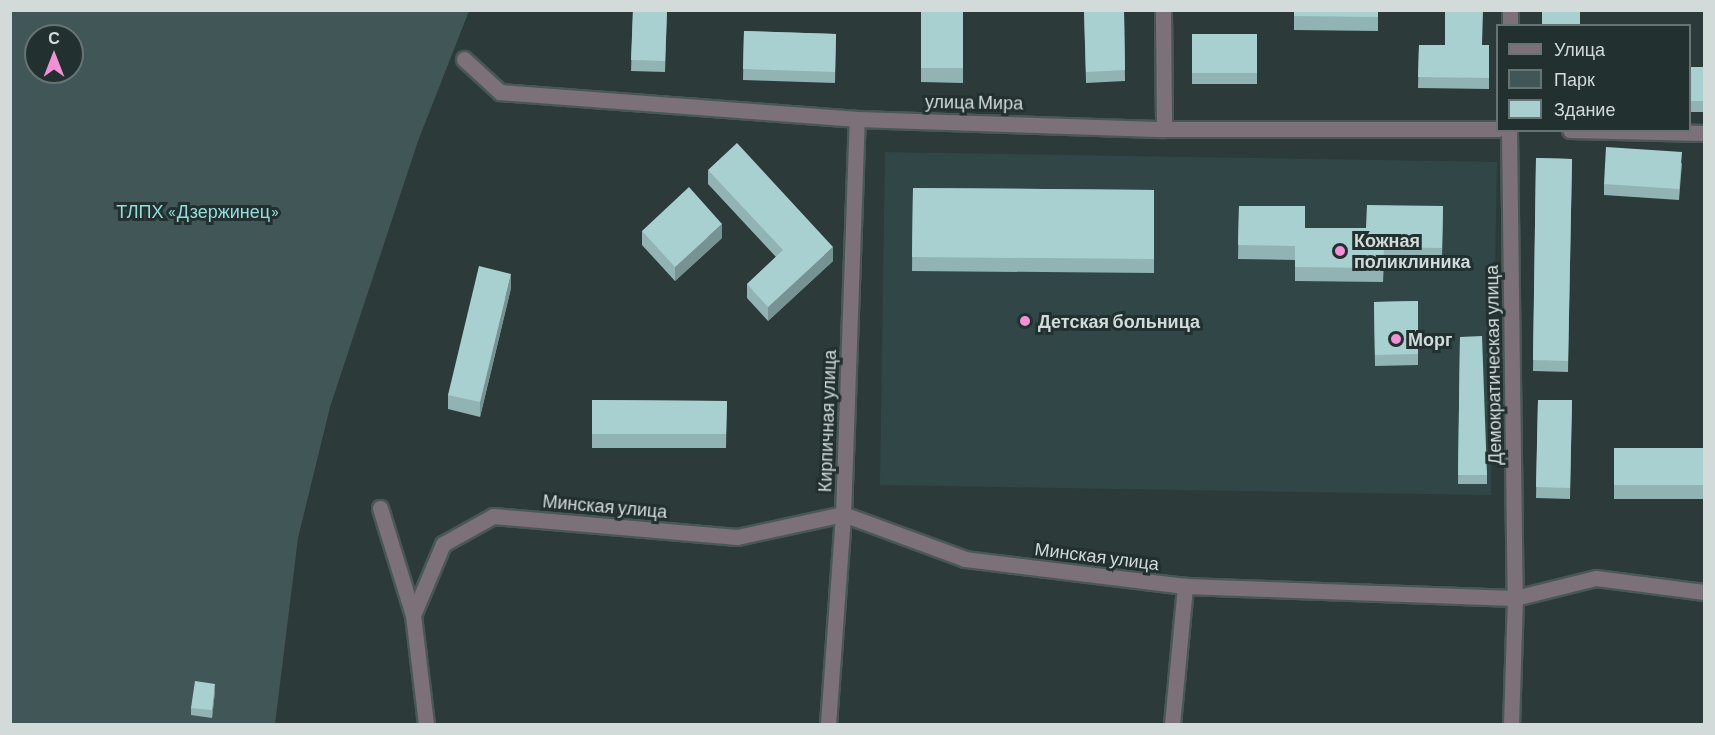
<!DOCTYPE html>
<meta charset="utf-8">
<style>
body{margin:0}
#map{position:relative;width:1715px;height:735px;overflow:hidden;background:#2c3a3a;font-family:Barlow,sans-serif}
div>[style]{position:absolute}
.built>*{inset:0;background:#314747}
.green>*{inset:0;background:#415757}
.roads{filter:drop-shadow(2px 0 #4a5757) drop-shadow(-2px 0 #4a5757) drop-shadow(0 2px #4a5757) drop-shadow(0 -2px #4a5757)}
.minor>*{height:15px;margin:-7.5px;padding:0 7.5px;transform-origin:7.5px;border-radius:7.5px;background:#7d7179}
.wall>*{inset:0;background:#91b3b3}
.shaded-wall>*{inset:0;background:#769292}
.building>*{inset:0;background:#a9d0d0}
.dots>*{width:16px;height:16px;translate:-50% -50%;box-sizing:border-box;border:3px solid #223030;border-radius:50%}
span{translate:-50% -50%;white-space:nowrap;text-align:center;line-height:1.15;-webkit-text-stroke:6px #223030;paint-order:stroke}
.street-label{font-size:18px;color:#d2dbda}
.park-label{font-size:18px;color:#95dcdc}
.poi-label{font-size:18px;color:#d2dbda;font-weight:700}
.left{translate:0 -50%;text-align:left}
.frame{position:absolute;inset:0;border:12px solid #d2dbda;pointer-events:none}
.legend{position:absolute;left:1496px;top:24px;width:195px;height:108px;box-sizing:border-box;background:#223030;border:2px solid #687474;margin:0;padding:8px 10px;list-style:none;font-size:18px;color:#d2dbda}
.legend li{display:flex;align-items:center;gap:12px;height:30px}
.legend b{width:30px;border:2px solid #687474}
.north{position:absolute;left:24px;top:24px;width:60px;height:60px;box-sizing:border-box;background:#223030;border:2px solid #687474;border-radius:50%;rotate:0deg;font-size:16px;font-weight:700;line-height:24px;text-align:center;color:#d2dbda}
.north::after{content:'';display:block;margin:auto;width:21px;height:27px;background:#f391d6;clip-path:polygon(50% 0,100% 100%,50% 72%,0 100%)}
</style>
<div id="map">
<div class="built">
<i style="clip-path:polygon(885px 152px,1497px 162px,1491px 495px,880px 485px)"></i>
</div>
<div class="green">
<i style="clip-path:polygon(evenodd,10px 11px,469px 11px,418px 141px,330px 407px,298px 538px,275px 724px,11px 724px,10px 11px,36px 36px,72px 36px,72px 72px,36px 72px,36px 36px)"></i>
</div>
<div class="roads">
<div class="minor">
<i style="left:1163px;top:10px;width:119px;rotate:89.5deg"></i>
<i style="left:1510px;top:26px;width:16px;rotate:-90deg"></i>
<i style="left:464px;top:59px;width:49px;rotate:42.5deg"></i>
<i style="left:500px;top:92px;width:358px;rotate:4.3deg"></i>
<i style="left:857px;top:119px;width:307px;rotate:1.9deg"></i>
<i style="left:1164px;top:129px;width:334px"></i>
<i style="left:1509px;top:130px;width:468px;rotate:89.3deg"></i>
<i style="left:1515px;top:598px;width:126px;rotate:91.8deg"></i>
<i style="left:1570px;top:130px;width:134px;rotate:1.3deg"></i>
<i style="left:380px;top:508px;width:112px;rotate:72.9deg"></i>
<i style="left:413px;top:615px;width:110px;rotate:83.2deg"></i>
<i style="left:413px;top:615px;width:77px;rotate:-67.1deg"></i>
<i style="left:443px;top:544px;width:57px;rotate:-29.2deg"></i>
<i style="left:493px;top:516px;width:245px;rotate:4.9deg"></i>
<i style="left:737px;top:537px;width:108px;rotate:-12.2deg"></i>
<i style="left:843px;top:514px;width:130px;rotate:20.2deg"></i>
<i style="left:965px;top:559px;width:222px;rotate:7deg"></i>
<i style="left:1185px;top:586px;width:330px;rotate:2.1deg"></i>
<i style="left:1515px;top:598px;width:83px;rotate:-13.9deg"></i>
<i style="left:1596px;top:578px;width:109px;rotate:7.4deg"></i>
<i style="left:828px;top:724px;width:211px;rotate:-85.9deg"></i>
<i style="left:843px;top:514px;width:395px;rotate:-88deg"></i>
<i style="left:1172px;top:724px;width:139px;rotate:-84.6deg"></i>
</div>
</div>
<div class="wall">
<i style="clip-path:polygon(633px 10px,667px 10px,665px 72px,631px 71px)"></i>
<i style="clip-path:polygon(921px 10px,963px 10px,963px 83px,921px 82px)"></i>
<i style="clip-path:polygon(1084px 10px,1124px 10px,1125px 81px,1086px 83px)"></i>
<i style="clip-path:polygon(1294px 10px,1378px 10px,1378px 31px,1294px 30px)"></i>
<i style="clip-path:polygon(1542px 10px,1580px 10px,1580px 26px,1542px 26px)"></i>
<i style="clip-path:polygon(744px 31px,836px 34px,835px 83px,743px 80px)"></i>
<i style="clip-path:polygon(1192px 34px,1257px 34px,1257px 84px,1192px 84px)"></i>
<i style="clip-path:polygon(1419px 45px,1489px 45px,1489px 89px,1418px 88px)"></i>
<i style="clip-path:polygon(1689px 67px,1704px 67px,1704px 112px,1689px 112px)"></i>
<i style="clip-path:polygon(1536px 158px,1572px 159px,1568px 372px,1533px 371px)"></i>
<i style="clip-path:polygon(1682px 163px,1679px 200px,1604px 195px,1604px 184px)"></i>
<i style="clip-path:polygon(708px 170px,833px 261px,768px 321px,747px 298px,747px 284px,776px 257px,708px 184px)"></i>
<i style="clip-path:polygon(913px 188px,1154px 190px,1154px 273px,912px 271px)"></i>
<i style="clip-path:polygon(1239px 206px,1305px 228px,1366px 228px,1443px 206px,1442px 262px,1384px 261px,1383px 282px,1295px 281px,1295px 260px,1238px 259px)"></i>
<i style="clip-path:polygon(642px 231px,722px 238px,675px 281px,642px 245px)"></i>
<i style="clip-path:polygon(511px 288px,480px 417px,448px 409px,448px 395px)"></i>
<i style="clip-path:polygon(1418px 301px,1418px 365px,1375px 366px,1374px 302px)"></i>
<i style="clip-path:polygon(1460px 337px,1487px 475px,1487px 484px,1458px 484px)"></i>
<i style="clip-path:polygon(592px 400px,727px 401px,726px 448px,592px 448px)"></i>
<i style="clip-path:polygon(1538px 400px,1572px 400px,1570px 499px,1536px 498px)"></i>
<i style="clip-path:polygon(1614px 448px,1704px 448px,1704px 499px,1614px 499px)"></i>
<i style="clip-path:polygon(215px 691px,212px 718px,191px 715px,191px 708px)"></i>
</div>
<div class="shaded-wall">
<i style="clip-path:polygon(722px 224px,722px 238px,675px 281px,675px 267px)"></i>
<i style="clip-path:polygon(833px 247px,833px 261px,768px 321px,768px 307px)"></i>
<i style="clip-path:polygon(511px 274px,511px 288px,480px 417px,480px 402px)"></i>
<i style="clip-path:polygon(215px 684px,215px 691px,212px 718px,212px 710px)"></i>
</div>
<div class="building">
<i style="clip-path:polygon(633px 10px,667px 10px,665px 61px,631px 60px)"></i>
<i style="clip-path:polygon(921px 10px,963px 10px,963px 68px,921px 68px)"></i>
<i style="clip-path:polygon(1084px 10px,1124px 10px,1125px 70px,1086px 72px)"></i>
<i style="clip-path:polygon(1294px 10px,1378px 10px,1378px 17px,1294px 16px)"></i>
<i style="clip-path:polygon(1445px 10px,1483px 10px,1482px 45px,1489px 45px,1489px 78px,1418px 77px,1419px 45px,1445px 45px)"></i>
<i style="clip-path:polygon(1542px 10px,1580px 10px,1580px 24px,1542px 25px)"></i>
<i style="clip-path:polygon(744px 31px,836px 34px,835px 72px,743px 69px)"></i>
<i style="clip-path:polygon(1192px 34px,1257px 34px,1257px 73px,1192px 73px)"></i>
<i style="clip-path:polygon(1689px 67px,1704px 67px,1704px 101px,1689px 101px)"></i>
<i style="clip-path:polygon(737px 143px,833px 247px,768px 307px,747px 284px,783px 250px,708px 170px)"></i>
<i style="clip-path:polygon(1606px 147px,1682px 152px,1679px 189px,1604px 184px)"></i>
<i style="clip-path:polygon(1536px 158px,1572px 159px,1568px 361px,1533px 360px)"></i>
<i style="clip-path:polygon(689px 187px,722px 224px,675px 267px,642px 231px)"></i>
<i style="clip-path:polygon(913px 188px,1154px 190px,1154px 259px,912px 257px)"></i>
<i style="clip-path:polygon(1367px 205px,1443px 206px,1442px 248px,1384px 247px,1383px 268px,1295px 267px,1295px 246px,1238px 245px,1239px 206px,1305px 206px,1305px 228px,1366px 228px)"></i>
<i style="clip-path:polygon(479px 266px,511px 274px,480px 402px,448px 395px)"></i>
<i style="clip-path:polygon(1418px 301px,1418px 354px,1375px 355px,1374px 302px)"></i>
<i style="clip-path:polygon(1482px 336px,1487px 475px,1458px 475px,1460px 337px)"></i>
<i style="clip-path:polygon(592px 400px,727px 401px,726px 434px,592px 434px)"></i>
<i style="clip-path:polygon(1538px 400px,1572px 400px,1570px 488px,1536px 487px)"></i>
<i style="clip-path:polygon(1614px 448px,1704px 448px,1704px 485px,1614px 485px)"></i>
<i style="clip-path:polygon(195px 681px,215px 684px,212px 710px,191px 708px)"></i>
</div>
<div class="dots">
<i style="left:1340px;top:251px;background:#f391d6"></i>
<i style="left:1025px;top:321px;background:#f391d6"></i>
<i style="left:1396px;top:339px;background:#f391d6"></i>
</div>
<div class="street-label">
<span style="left:974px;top:102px;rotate:1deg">улица Мира</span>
<span style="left:1493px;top:365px;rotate:-91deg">Демократическая улица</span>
<span style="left:827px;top:421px;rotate:-88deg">Кирпичная улица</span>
<span style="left:605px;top:506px;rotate:5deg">Минская улица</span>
<span style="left:1097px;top:556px;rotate:7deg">Минская улица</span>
</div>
<div class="park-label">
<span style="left:198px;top:211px">ТЛПХ «Дзержинец»</span>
</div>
<div class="poi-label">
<span class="left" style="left:1354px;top:251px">Кожная<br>поликлиника</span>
<span class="left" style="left:1038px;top:321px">Детская больница</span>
<span class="left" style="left:1408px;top:339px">Морг</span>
</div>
<div class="frame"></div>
<ul class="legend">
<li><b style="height:8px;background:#7d7179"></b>Улица</li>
<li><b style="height:16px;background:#415757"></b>Парк</li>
<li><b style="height:16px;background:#a9d0d0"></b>Здание</li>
</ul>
<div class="north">С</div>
</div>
